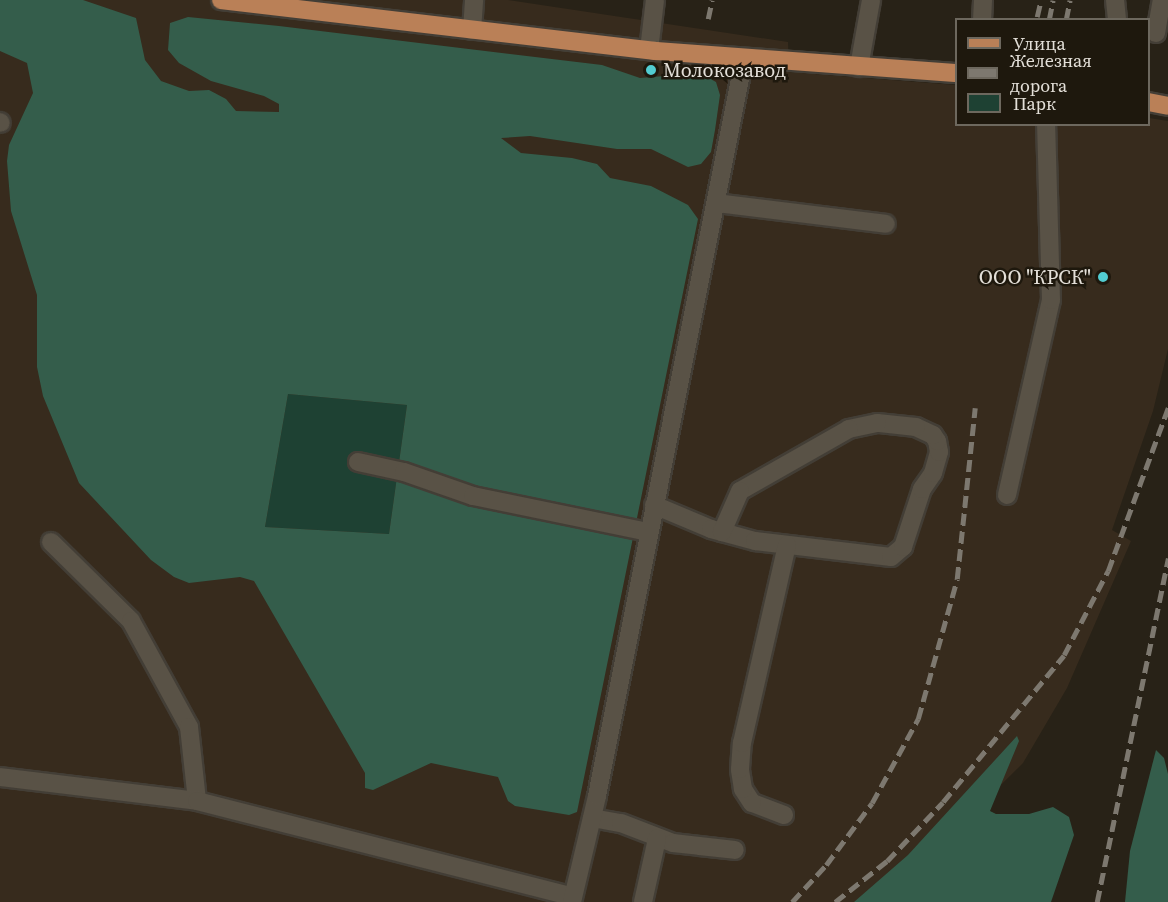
<!DOCTYPE html>
<meta charset="utf-8">
<style>
body{margin:0}
#map{position:relative;width:1168px;height:902px;overflow:hidden;background:#282217;font-family:"Source Serif 4",serif}
div>[style]{position:absolute}
.industrial>*{inset:0;background:#372b1d}
.green>*{inset:0;background:#1e4133}
.forest>*{inset:0;background:#345d4b}
.roads{filter:drop-shadow(2px 0 #433e36) drop-shadow(-2px 0 #433e36) drop-shadow(0 2px #433e36) drop-shadow(0 -2px #433e36)}
.minor>*{height:18px;margin:-9px;padding:0 9px;transform-origin:9px;border-radius:9px;background:#595246}
.major>*{height:18px;margin:-9px;padding:0 9px;transform-origin:9px;border-radius:9px;background:#ba8057}
.rail>*{height:4.5px;margin-top:-2.25px;transform-origin:0;background:repeating-linear-gradient(90deg,#7d786f 0 12px,transparent 0 18px)}
.dots>*{width:16px;height:16px;translate:-50% -50%;box-sizing:border-box;border:3px solid #1e180d;border-radius:50%}
span{translate:-50% -50%;white-space:nowrap;text-align:center;line-height:1.15;-webkit-text-stroke:5px #1e180d;paint-order:stroke}
.poi-label{font-size:20px;color:#e3dfd8}
.left{translate:0 -50%;text-align:left}
.right{translate:-100% -50%;text-align:right}
.legend{position:absolute;left:955px;top:18px;width:195px;height:108px;box-sizing:border-box;background:#1e180d;border:2px solid #6d685e;margin:0;padding:8px 10px;list-style:none;font-size:18px;color:#e3dfd8}
.legend li{display:flex;align-items:center;gap:12px;height:30px}
.legend b{width:30px;border:2px solid #6d685e}
</style>
<div id="map">
<div class="industrial">
<i style="clip-path:polygon(0 0,508px 0,788px 42px,789px 72px,956px 85px,956px 124px,1148px 124px,1149px 118px,1168px 121px,1168px 349px,1153px 411px,1112px 530px,1131px 541px,1067px 688px,1023px 763px,901px 884px,877px 902px,0 902px)"></i>
</div>
<div class="green">
<i style="clip-path:polygon(288px 394px,407px 405px,389px 534px,265px 527px)"></i>
</div>
<div class="forest">
<i style="clip-path:polygon(evenodd,0 0,83px 0,136px 18px,145px 60px,161px 81px,189px 91px,209px 90px,226px 99px,236px 111px,279px 112px,279px 104px,264px 96px,211px 81px,179px 63px,168px 50px,170px 23px,188px 17px,279px 26px,602px 65px,640px 78px,700px 73px,716px 82px,720px 95px,715px 130px,711px 152px,701px 164px,688px 167px,651px 149px,617px 149px,530px 136px,501px 138px,521px 153px,572px 158px,597px 164px,610px 178px,651px 186px,688px 205px,698px 219px,577px 812px,569px 815px,515px 806px,508px 801px,498px 777px,431px 763px,373px 790px,365px 788px,365px 773px,254px 581px,240px 577px,189px 583px,174px 577px,151px 560px,79px 483px,43px 396px,37px 367px,37px 295px,11px 211px,7px 161px,9px 145px,33px 93px,27px 63px,0 51px,0 0,288px 394px,407px 405px,389px 534px,265px 527px,288px 394px)"></i>
<i style="clip-path:polygon(1017px 736px,1019px 741px,990px 811px,996px 814px,1029px 814px,1053px 807px,1069px 817px,1074px 835px,1051px 902px,854px 902px,908px 855px)"></i>
<i style="clip-path:polygon(1156px 750px,1164px 758px,1168px 774px,1168px 902px,1125px 902px,1130px 851px)"></i>
</div>
<div class="roads">
<div class="minor">
<i style="left:1115px;top:0;width:20px;rotate:84deg"></i>
<i style="left:982px;top:20px;width:20px;rotate:-87deg"></i>
<i style="left:472px;top:30px;width:30px;rotate:-86deg"></i>
<i style="left:1156px;top:33px;width:34px;rotate:-80deg"></i>
<i style="left:649px;top:50px;width:50px;rotate:-83.2deg"></i>
<i style="left:859px;top:67px;width:68px;rotate:-79.8deg"></i>
<i style="left:0;top:122px;width:1px;rotate:45deg"></i>
<i style="left:716px;top:203px;width:171px;rotate:7deg"></i>
<i style="left:358px;top:462px;width:47px;rotate:12.3deg"></i>
<i style="left:404px;top:472px;width:73px;rotate:19.2deg"></i>
<i style="left:473px;top:496px;width:180px;rotate:11.6deg"></i>
<i style="left:1007px;top:495px;width:200px;rotate:-77.3deg"></i>
<i style="left:1051px;top:300px;width:176px;rotate:-91.6deg"></i>
<i style="left:654px;top:505px;width:62px;rotate:22.8deg"></i>
<i style="left:711px;top:529px;width:46px;rotate:15.3deg"></i>
<i style="left:755px;top:541px;width:137px;rotate:6.7deg"></i>
<i style="left:891px;top:557px;width:16px;rotate:-40deg"></i>
<i style="left:903px;top:547px;width:61px;rotate:-71.9deg"></i>
<i style="left:922px;top:489px;width:19px;rotate:-55deg"></i>
<i style="left:933px;top:473px;width:22px;rotate:-74deg"></i>
<i style="left:939px;top:452px;width:11px;rotate:-100deg"></i>
<i style="left:937px;top:441px;width:7px;rotate:-124deg"></i>
<i style="left:933px;top:435px;width:19px;rotate:-155deg"></i>
<i style="left:916px;top:427px;width:39px;rotate:-174deg"></i>
<i style="left:877px;top:423px;width:29px;rotate:168deg"></i>
<i style="left:849px;top:429px;width:125px;rotate:150.4deg"></i>
<i style="left:740px;top:491px;width:45px;rotate:113.7deg"></i>
<i style="left:51px;top:542px;width:112px;rotate:44.6deg"></i>
<i style="left:131px;top:621px;width:121px;rotate:61.3deg"></i>
<i style="left:189px;top:727px;width:74px;rotate:83.8deg"></i>
<i style="left:0;top:777px;width:198px;rotate:6.9deg"></i>
<i style="left:197px;top:801px;width:388px;rotate:14.3deg"></i>
<i style="left:784px;top:815px;width:34px;rotate:-159deg"></i>
<i style="left:752px;top:803px;width:17px;rotate:-123deg"></i>
<i style="left:743px;top:789px;width:20px;rotate:-99deg"></i>
<i style="left:740px;top:769px;width:26px;rotate:-86deg"></i>
<i style="left:742px;top:743px;width:203px;rotate:-77.2deg"></i>
<i style="left:592px;top:818px;width:29px;rotate:10deg"></i>
<i style="left:621px;top:823px;width:56px;rotate:21deg"></i>
<i style="left:673px;top:843px;width:62px;rotate:6.4deg"></i>
<i style="left:572px;top:902px;width:109px;rotate:-76.7deg"></i>
<i style="left:597px;top:796px;width:752px;rotate:-78.72deg"></i>
<i style="left:643px;top:902px;width:65px;rotate:-77.5deg"></i>
</div>
<div class="major">
<i style="left:221px;top:0;width:437px;rotate:6.7deg"></i>
<i style="left:655px;top:51px;width:302px;rotate:4.2deg"></i>
<i style="left:1148px;top:102px;width:20px;rotate:11deg"></i>
</div>
</div>
<div class="rail">
<i style="left:1037px;top:17px;width:17px;rotate:-77deg"></i>
<i style="left:708px;top:19px;width:19px;rotate:-78deg"></i>
<i style="left:1049px;top:20px;width:20px;rotate:-79deg"></i>
<i style="left:1066px;top:20px;width:20px;rotate:-79deg"></i>
<i style="left:792px;top:902px;width:50px;rotate:-47.4deg"></i>
<i style="left:826px;top:865px;width:77px;rotate:-53.4deg"></i>
<i style="left:872px;top:803px;width:96px;rotate:-61.3deg"></i>
<i style="left:918px;top:719px;width:145px;rotate:-74.4deg"></i>
<i style="left:957px;top:579px;width:172px;rotate:-84deg"></i>
<i style="left:835px;top:902px;width:66px;rotate:-38.3deg"></i>
<i style="left:887px;top:861px;width:81px;rotate:-46.5deg"></i>
<i style="left:943px;top:802px;width:190px;rotate:-50.5deg"></i>
<i style="left:1064px;top:655px;width:95px;rotate:-62.4deg"></i>
<i style="left:1108px;top:571px;width:174px;rotate:-69.8deg"></i>
<i style="left:1097px;top:902px;width:351px;rotate:-78.3deg"></i>
</div>
<div class="dots">
<i style="left:651px;top:70px;background:#52ccd1"></i>
<i style="left:1103px;top:277px;background:#52ccd1"></i>
</div>
<div class="poi-label">
<span class="left" style="left:663px;top:70px">Молокозавод</span>
<span class="right" style="left:1091px;top:277px">ООО "КРСК"</span>
</div>
<ul class="legend">
<li><b style="height:8px;background:#ba8057"></b>Улица</li>
<li><b style="height:8px;background:#7d786f"></b>Железная дорога</li>
<li><b style="height:16px;background:#1e4133"></b>Парк</li>
</ul>
</div>
